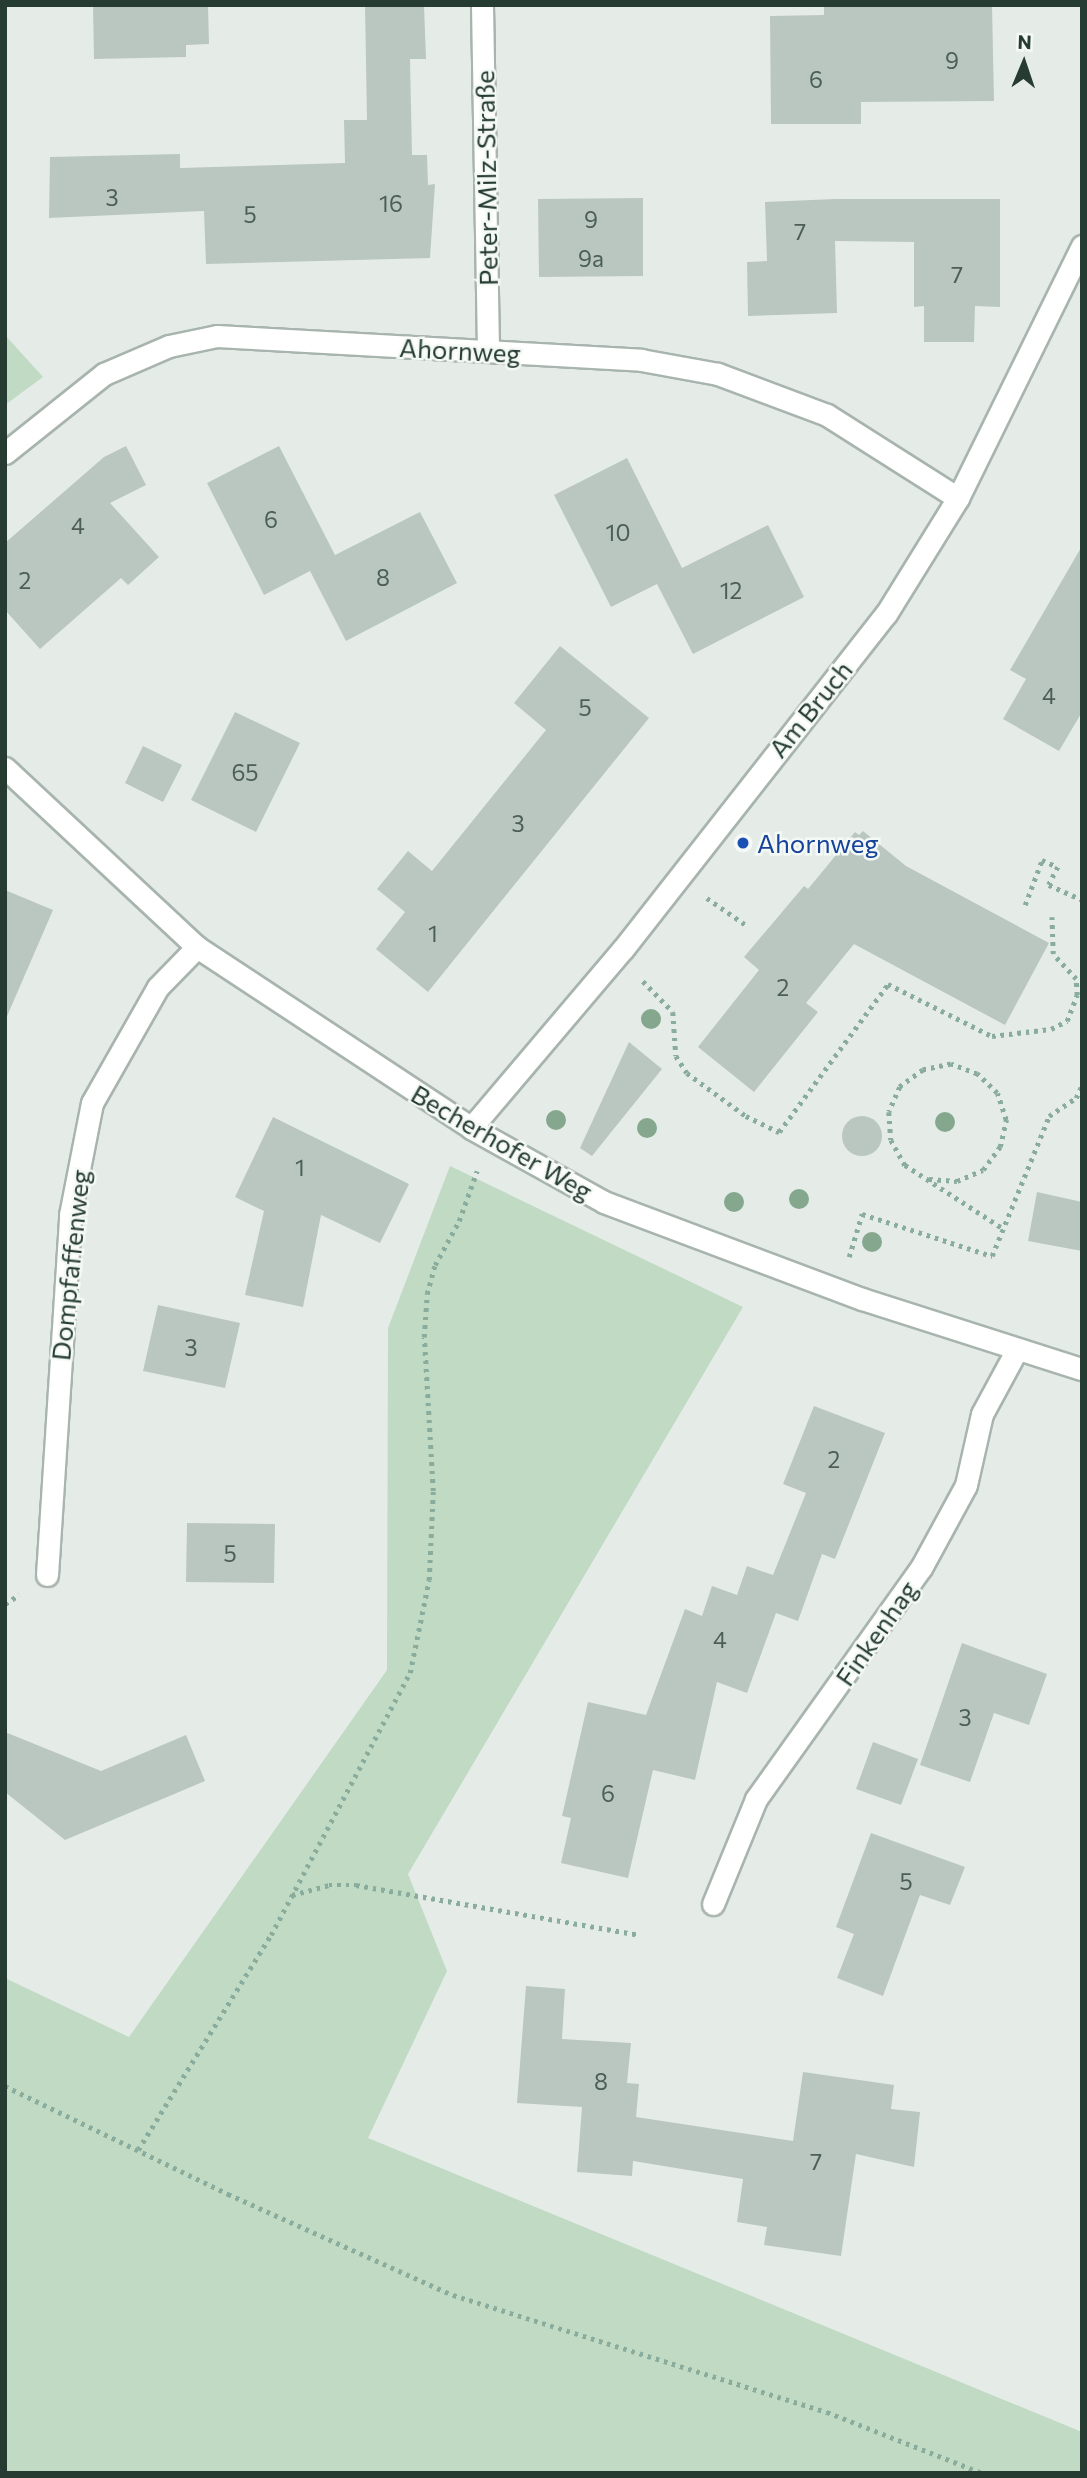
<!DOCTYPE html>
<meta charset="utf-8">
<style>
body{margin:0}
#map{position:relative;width:1087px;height:2478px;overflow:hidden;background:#e5ece8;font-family:Commissioner,sans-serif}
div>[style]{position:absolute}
.green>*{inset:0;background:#c0dac4}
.building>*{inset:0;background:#bac7c0}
.round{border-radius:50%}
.path>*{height:4.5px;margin-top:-2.25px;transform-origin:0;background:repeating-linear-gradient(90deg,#89ac9c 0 3.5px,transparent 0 8.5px)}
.roads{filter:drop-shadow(2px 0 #a8b4ae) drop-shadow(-2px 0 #a8b4ae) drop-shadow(0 2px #a8b4ae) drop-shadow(0 -2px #a8b4ae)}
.street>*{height:21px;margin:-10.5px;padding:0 10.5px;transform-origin:10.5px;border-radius:10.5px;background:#fff}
.trees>*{width:20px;height:20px;margin:-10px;border-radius:50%;background:#84a78d}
.dots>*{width:19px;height:19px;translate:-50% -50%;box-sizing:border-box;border:4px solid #f5f9f6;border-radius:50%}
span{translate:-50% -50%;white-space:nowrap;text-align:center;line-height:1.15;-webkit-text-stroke:5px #f5f9f6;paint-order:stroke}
.number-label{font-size:23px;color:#4b5f56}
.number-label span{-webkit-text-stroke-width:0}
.street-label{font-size:26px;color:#263c33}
.transit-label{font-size:26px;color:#164399}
.left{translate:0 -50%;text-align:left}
.frame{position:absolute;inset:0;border:7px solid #263c33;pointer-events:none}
.north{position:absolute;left:989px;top:28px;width:70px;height:70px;-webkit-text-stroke:5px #f5f9f6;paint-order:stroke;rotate:2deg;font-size:19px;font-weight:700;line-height:28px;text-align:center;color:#263c33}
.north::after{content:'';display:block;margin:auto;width:24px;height:32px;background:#263c33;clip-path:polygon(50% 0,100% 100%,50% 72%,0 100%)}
</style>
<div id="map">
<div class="green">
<i style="clip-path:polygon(5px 335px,43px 377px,5px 405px)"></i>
<i style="clip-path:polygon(450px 1166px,743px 1307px,408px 1874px,447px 1971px,368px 2138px,1082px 2432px,1082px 2473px,5px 2473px,5px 1978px,129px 2037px,387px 1670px,388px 1328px)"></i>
</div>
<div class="building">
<i style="clip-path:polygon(93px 5px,208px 5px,209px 44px,186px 45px,186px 57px,94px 59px)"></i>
<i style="clip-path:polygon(365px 5px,424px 5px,426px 59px,410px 59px,412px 155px,427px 155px,428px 185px,435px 184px,430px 258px,206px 264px,204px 211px,49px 218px,50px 157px,180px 154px,180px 168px,345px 163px,344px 120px,367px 120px)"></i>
<i style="clip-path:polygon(824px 5px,992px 5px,994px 101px,861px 102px,861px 124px,771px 124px,770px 16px,824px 15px)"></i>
<i style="clip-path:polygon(643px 198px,643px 276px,539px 277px,538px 199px)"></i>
<i style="clip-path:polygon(835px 199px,1000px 199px,1000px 307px,975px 306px,974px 342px,924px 342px,924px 306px,914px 307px,914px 242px,835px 241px,837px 313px,748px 316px,747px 262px,767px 261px,765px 202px)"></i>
<i style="clip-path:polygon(126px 446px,146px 485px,110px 503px,159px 557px,128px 585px,121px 578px,40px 649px,5px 610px,5px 543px,104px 457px)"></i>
<i style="clip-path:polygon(279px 446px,335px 555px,420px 512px,457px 583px,346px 641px,310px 571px,264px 595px,207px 483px)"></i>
<i style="clip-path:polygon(627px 458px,682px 568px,768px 525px,804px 597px,693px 654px,657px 584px,611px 607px,554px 495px)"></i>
<i style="clip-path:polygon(1082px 546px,1082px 712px,1059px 751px,1003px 719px,1026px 679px,1010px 670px)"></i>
<i style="clip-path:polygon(560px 646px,649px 718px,428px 992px,376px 949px,405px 912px,377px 889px,408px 851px,432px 871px,546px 730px,514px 703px)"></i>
<i style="clip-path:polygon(235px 712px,300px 743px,256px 832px,191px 800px)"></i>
<i style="clip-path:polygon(143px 746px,182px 765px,163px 802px,125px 783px)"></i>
<i style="clip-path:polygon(863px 831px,906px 866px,1049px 943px,1005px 1025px,854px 944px,806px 1003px,818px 1012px,754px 1092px,698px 1047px,759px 970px,744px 957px,804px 886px,808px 889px,855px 832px,859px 835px)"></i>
<i style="clip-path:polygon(5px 890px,53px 910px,5px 1021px)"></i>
<i style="clip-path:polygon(629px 1042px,662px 1069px,592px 1156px,580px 1148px)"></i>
<i class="round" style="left:842px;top:1116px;width:40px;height:40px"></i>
<i style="clip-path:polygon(273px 1117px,409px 1184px,380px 1243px,321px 1215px,303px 1307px,245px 1295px,264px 1211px,235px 1197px)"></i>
<i style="clip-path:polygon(1037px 1192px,1082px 1202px,1082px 1251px,1028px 1241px)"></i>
<i style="clip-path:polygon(158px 1305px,240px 1323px,225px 1388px,143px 1371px)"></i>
<i style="clip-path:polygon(814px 1406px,885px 1433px,835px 1559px,822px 1554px,798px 1621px,776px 1613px,747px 1693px,717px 1682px,695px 1780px,653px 1770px,628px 1878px,561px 1863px,571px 1818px,562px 1816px,588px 1702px,646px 1715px,685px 1609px,702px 1616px,712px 1586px,737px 1595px,747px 1566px,773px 1575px,806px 1493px,783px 1484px)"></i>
<i style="clip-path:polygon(187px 1523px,275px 1524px,274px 1583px,186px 1582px)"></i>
<i style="clip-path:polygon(962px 1643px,1047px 1674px,1029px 1725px,994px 1713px,970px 1782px,920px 1765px)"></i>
<i style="clip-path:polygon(5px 1732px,101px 1771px,186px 1735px,205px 1781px,65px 1840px,5px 1792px)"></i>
<i style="clip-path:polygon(873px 1742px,918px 1759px,901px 1805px,856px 1789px)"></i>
<i style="clip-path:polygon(871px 1833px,965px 1867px,950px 1905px,920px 1895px,883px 1996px,837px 1978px,854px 1934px,836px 1927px)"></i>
<i style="clip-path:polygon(526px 1986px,565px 1989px,562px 2039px,631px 2043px,627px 2083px,639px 2084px,636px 2117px,793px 2141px,803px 2072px,894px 2085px,891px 2109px,920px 2112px,914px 2167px,856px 2154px,841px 2256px,764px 2245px,767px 2227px,737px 2222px,743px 2179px,633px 2161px,632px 2176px,577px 2172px,582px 2107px,517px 2103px)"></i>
</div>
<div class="path">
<i style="left:707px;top:898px;width:47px;rotate:34.7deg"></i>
<i style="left:1025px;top:905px;width:48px;rotate:-69.3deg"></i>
<i style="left:1042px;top:860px;width:17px;rotate:24deg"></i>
<i style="left:1058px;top:867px;width:20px;rotate:117deg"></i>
<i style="left:1049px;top:885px;width:36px;rotate:24deg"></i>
<i style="left:643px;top:981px;width:43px;rotate:45.9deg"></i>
<i style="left:673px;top:1012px;width:44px;rotate:86.1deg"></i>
<i style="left:676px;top:1056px;width:20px;rotate:57deg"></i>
<i style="left:687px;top:1073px;width:73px;rotate:36.1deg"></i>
<i style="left:746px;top:1116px;width:37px;rotate:26deg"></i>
<i style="left:779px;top:1132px;width:184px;rotate:-53.6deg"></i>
<i style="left:888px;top:984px;width:116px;rotate:26.6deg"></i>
<i style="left:992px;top:1036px;width:59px;rotate:-6.8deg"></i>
<i style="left:1051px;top:1029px;width:18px;rotate:-27deg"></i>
<i style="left:1067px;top:1021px;width:28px;rotate:-69deg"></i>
<i style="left:1077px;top:995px;width:16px;rotate:-94deg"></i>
<i style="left:1076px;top:979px;width:34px;rotate:-133deg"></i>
<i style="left:1053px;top:954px;width:37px;rotate:-92deg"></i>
<i style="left:929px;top:1179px;width:28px;rotate:4deg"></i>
<i style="left:957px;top:1181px;width:28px;rotate:-23deg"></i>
<i style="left:983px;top:1170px;width:29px;rotate:-54deg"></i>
<i style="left:1000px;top:1147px;width:28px;rotate:-77deg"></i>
<i style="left:1006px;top:1120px;width:28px;rotate:-108deg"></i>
<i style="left:997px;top:1093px;width:28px;rotate:-136deg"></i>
<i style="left:977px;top:1074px;width:28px;rotate:-159deg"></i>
<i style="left:951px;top:1064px;width:29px;rotate:168deg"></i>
<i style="left:923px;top:1070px;width:29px;rotate:144deg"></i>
<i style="left:900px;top:1087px;width:27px;rotate:114deg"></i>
<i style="left:889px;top:1112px;width:28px;rotate:86deg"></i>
<i style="left:891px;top:1140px;width:29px;rotate:61deg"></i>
<i style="left:905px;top:1165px;width:118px;rotate:32.9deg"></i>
<i style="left:849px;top:1257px;width:45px;rotate:-73.2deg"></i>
<i style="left:862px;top:1214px;width:137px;rotate:17.9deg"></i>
<i style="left:992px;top:1256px;width:151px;rotate:-67.8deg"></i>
<i style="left:1049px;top:1116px;width:32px;rotate:-34deg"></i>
<i style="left:1076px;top:1098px;width:14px;rotate:-65deg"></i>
<i style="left:5px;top:1604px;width:17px;rotate:-33deg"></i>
<i style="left:292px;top:1895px;width:38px;rotate:-15deg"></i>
<i style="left:329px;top:1885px;width:27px"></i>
<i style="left:356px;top:1885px;width:287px;rotate:10deg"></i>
<i style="left:5px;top:2086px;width:248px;rotate:25.8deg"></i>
<i style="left:228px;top:2194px;width:247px;rotate:24.2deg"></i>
<i style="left:453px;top:2295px;width:392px;rotate:17.4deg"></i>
<i style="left:827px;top:2412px;width:167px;rotate:21.5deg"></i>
<i style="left:138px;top:2150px;width:253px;rotate:-58.3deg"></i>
<i style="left:271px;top:1935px;width:297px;rotate:-62.1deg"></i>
<i style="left:410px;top:1673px;width:95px;rotate:-78.5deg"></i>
<i style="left:429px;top:1580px;width:89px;rotate:-87.4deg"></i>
<i style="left:433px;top:1491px;width:154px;rotate:-93.3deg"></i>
<i style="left:424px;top:1337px;width:43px;rotate:-86deg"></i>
<i style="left:427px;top:1294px;width:30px;rotate:-75deg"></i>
<i style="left:435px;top:1265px;width:50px;rotate:-61.4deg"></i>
<i style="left:459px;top:1221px;width:53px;rotate:-70.2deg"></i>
</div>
<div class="roads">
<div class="street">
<i style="left:482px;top:5px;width:346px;rotate:89deg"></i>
<i style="left:5px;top:453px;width:127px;rotate:-38.6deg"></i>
<i style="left:104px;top:374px;width:71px;rotate:-23.3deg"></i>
<i style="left:169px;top:346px;width:49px;rotate:-11.8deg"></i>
<i style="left:217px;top:336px;width:425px;rotate:3.2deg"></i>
<i style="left:641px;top:360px;width:78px;rotate:10.3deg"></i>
<i style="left:718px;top:374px;width:116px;rotate:20.6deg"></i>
<i style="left:827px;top:415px;width:155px;rotate:32.4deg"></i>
<i style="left:5px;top:768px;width:262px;rotate:43deg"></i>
<i style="left:197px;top:947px;width:328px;rotate:33.4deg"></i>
<i style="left:471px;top:1128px;width:152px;rotate:29.1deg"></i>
<i style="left:604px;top:1202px;width:276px;rotate:20.6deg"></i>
<i style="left:862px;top:1299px;width:231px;rotate:17.7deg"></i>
<i style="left:471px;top:1128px;width:235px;rotate:-49.7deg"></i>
<i style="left:623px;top:949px;width:426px;rotate:-51.9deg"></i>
<i style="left:886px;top:614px;width:137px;rotate:-58.2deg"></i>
<i style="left:958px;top:498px;width:281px;rotate:-63.8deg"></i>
<i style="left:47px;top:1575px;width:361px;rotate:-86.3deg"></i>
<i style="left:70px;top:1215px;width:114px;rotate:-78.9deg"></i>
<i style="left:92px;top:1103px;width:133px;rotate:-60.4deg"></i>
<i style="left:158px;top:987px;width:56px;rotate:-45.7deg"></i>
<i style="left:713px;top:1904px;width:113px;rotate:-67.7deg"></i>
<i style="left:756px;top:1799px;width:284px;rotate:-54.5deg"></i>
<i style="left:921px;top:1568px;width:94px;rotate:-61.5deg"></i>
<i style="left:966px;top:1485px;width:73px;rotate:-77.3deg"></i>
<i style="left:982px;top:1414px;width:72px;rotate:-61.6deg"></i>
</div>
</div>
<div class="trees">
<i style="left:651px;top:1019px"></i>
<i style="left:556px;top:1120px"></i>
<i style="left:945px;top:1122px"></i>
<i style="left:647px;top:1128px"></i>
<i style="left:799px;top:1199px"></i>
<i style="left:734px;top:1202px"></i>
<i style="left:872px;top:1242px"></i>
</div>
<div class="dots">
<i style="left:743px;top:843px;background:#1a4fb4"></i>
</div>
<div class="number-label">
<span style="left:952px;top:60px">9</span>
<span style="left:816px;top:79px">6</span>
<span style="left:112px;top:197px">3</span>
<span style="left:391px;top:203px">16</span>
<span style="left:250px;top:214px">5</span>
<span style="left:591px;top:219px">9</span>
<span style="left:800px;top:231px">7</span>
<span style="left:591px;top:258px">9a</span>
<span style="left:957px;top:274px">7</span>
<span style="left:271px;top:519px">6</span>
<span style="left:78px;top:525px">4</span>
<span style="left:618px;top:532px">10</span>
<span style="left:383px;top:577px">8</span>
<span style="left:25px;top:580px">2</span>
<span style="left:731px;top:590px">12</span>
<span style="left:1049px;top:695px">4</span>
<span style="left:585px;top:707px">5</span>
<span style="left:245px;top:772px">65</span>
<span style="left:518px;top:823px">3</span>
<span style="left:433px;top:933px">1</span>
<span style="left:783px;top:987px">2</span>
<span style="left:300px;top:1167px">1</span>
<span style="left:191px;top:1347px">3</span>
<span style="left:834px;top:1459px">2</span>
<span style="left:230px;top:1553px">5</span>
<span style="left:720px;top:1639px">4</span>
<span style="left:965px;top:1717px">3</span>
<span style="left:608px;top:1793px">6</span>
<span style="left:906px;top:1881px">5</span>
<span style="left:601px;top:2081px">8</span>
<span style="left:816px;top:2161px">7</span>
</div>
<div class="street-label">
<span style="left:486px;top:178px;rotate:-91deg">Peter-Milz-Straße</span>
<span style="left:460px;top:350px;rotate:3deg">Ahornweg</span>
<span style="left:810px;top:709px;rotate:-51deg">Am Bruch</span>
<span style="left:502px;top:1142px;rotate:30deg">Becherhofer Weg</span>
<span style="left:70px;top:1265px;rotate:-84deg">Dompfaffenweg</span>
<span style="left:876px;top:1633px;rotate:-55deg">Finkenhag</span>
</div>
<div class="transit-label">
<span class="left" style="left:757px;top:843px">Ahornweg</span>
</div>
<div class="frame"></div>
<div class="north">N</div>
</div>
